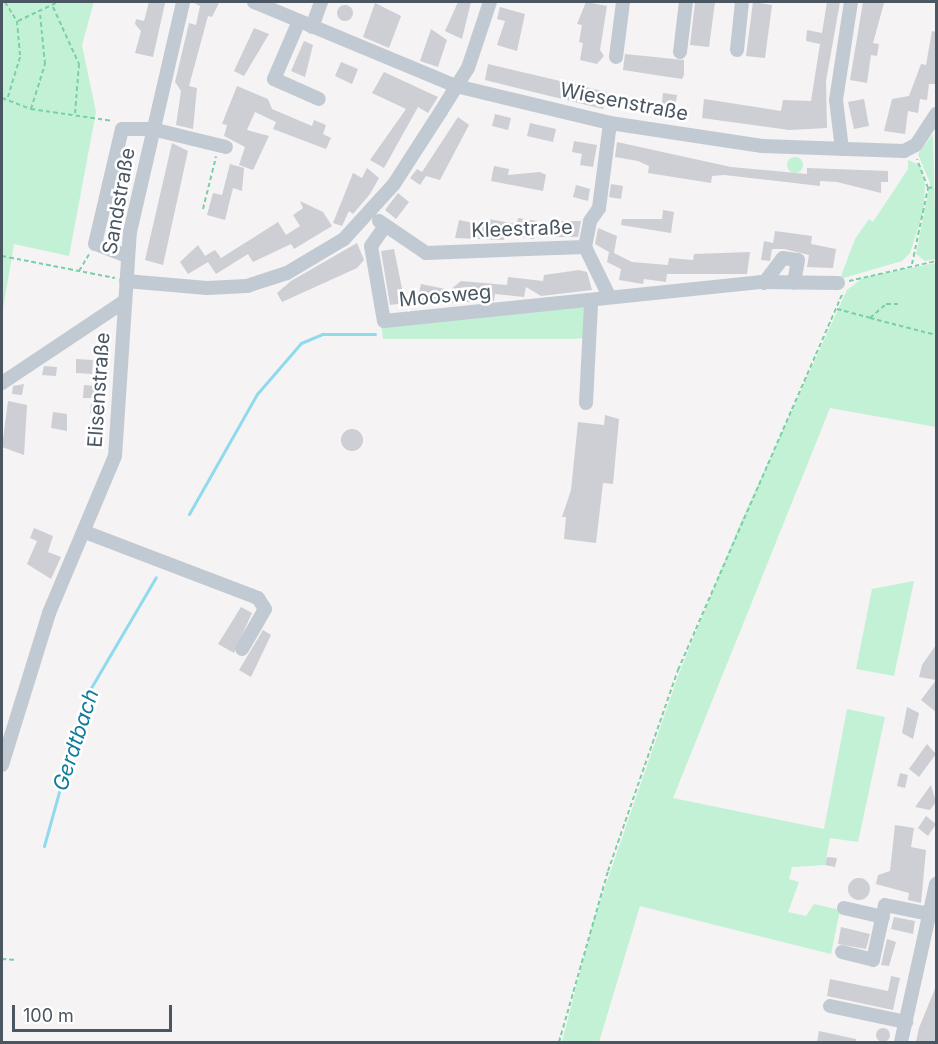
<!DOCTYPE html>
<meta charset="utf-8">
<style>
body{margin:0}
#map{position:relative;width:938px;height:1044px;overflow:hidden;background:#f5f3f3;font-family:Inter,sans-serif}
div>[style]{position:absolute}
.green>*{inset:0;background:#c3f1d5}
.round{border-radius:50%}
.stream>*{height:3px;margin:-1.5px;padding:0 1.5px;transform-origin:1.5px;border-radius:1.5px;background:#90daee}
.building>*{inset:0;background:#cdcfd5}
.path>*{height:2px;margin-top:-1px;transform-origin:0;background:repeating-linear-gradient(90deg,#7ad0a6 0 4.5px,transparent 0 7.5px)}
.minor>*{height:14px;margin:-7px;padding:0 7px;transform-origin:7px;border-radius:7px;background:#c1cad2}
span{translate:-50% -50%;white-space:nowrap;text-align:center;line-height:1.15;-webkit-text-stroke:5px #fff;paint-order:stroke}
.street-label{font-size:20px;color:#4a5661}
.water-label{font-size:21px;color:#0c7c9b;font-style:italic}
.frame{position:absolute;inset:0;border:3px solid #4a5661;pointer-events:none}
.scale{position:absolute;left:12px;top:1005px;width:160px;height:27px;box-sizing:border-box;border:3px solid #4a5661;border-top:0;padding-left:8px;font-size:18px;line-height:21px;white-space:nowrap;color:#4a5661;-webkit-text-stroke:4px #fff;paint-order:stroke}
</style>
<div id="map">
<div class="green">
<i style="clip-path:polygon(2px 2px,94px 2px,82px 45px,96px 112px,69px 256px,14px 244px,2px 315px)"></i>
<i style="clip-path:polygon(933px 134px,936px 259px,925px 261px,916px 254px,930px 183px,918px 154px)"></i>
<i class="round" style="left:787px;top:157px;width:16px;height:16px"></i>
<i style="clip-path:polygon(908px 160px,920px 165px,925px 184px,924px 210px,910px 253px,902px 261px,840px 279px,855px 239px,869px 219px,873px 222px,908px 169px)"></i>
<i style="clip-path:polygon(936px 263px,936px 427px,830px 408px,673px 798px,824px 829px,847px 709px,885px 717px,858px 842px,830px 838px,825px 865px,792px 867px,789px 879px,799px 882px,788px 912px,806px 916px,814px 904px,840px 910px,831px 954px,640px 906px,599px 1042px,562px 1042px,593px 922px,678px 676px,739px 526px,847px 290px,864px 277px)"></i>
<i style="clip-path:polygon(586px 307px,586px 338px,568px 339px,383px 339px,381px 324px)"></i>
<i style="clip-path:polygon(914px 581px,894px 676px,856px 669px,872px 589px)"></i>
</div>
<div class="stream">
<i style="left:189px;top:514px;width:138px;rotate:-60.5deg"></i>
<i style="left:257px;top:394px;width:67px;rotate:-49.2deg"></i>
<i style="left:301px;top:343px;width:23px;rotate:-23deg"></i>
<i style="left:322px;top:334px;width:53px"></i>
<i style="left:44px;top:846px;width:154px;rotate:-74.5deg"></i>
<i style="left:85px;top:698px;width:140px;rotate:-59.6deg"></i>
</div>
<div class="building">
<i style="clip-path:polygon(149px 2px,165px 3px,153px 57px,135px 53px,141px 31px,135px 24px,136px 19px,144px 21px)"></i>
<i style="clip-path:polygon(192px 2px,219px 3px,212px 17px,208px 16px,189px 86px,197px 88px,193px 129px,176px 125px,181px 91px,175px 82px,189px 23px,196px 25px,200px 6px)"></i>
<i style="clip-path:polygon(458px 2px,471px 2px,462px 39px,445px 31px)"></i>
<i style="clip-path:polygon(586px 2px,607px 6px,600px 50px,604px 56px,597px 64px,580px 60px,583px 43px,579px 42px,582px 25px,577px 24px)"></i>
<i style="clip-path:polygon(695px 2px,715px 2px,709px 47px,690px 45px)"></i>
<i style="clip-path:polygon(753px 2px,772px 5px,765px 58px,746px 56px)"></i>
<i style="clip-path:polygon(827px 2px,840px 2px,826px 81px,827px 128px,789px 130px,702px 118px,704px 99px,781px 111px,783px 100px,811px 101px,820px 44px,806px 41px,807px 30px,822px 33px)"></i>
<i style="clip-path:polygon(863px 2px,884px 3px,873px 43px,879px 44px,877px 56px,871px 55px,867px 83px,850px 80px)"></i>
<i style="clip-path:polygon(375px 3px,401px 16px,389px 48px,363px 37px)"></i>
<i class="round" style="left:337px;top:5px;width:16px;height:16px"></i>
<i style="clip-path:polygon(500px 7px,525px 14px,517px 51px,497px 45px,505px 21px,497px 19px)"></i>
<i style="clip-path:polygon(254px 28px,269px 34px,244px 76px,234px 71px)"></i>
<i style="clip-path:polygon(431px 29px,447px 40px,438px 67px,420px 61px)"></i>
<i style="clip-path:polygon(932px 31px,936px 32px,935px 84px,929px 84px,927px 100px,920px 99px,918px 113px,908px 111px,905px 134px,884px 131px,892px 99px,909px 96px,921px 64px,926px 65px)"></i>
<i style="clip-path:polygon(304px 41px,313px 45px,305px 77px,291px 71px)"></i>
<i style="clip-path:polygon(625px 54px,684px 60px,684px 75px,682px 79px,623px 70px)"></i>
<i style="clip-path:polygon(341px 62px,358px 69px,352px 84px,335px 76px)"></i>
<i style="clip-path:polygon(488px 64px,607px 92px,603px 109px,485px 80px)"></i>
<i style="clip-path:polygon(384px 72px,438px 97px,428px 113px,418px 107px,384px 168px,370px 160px,406px 109px,372px 93px)"></i>
<i style="clip-path:polygon(237px 86px,268px 99px,272px 109px,312px 126px,314px 120px,326px 125px,323px 134px,331px 138px,326px 149px,273px 129px,276px 122px,255px 112px,247px 130px,269px 136px,253px 170px,239px 165px,245px 147px,224px 136px,227px 125px,222px 124px)"></i>
<i style="clip-path:polygon(663px 93px,677px 95px,674px 114px,661px 112px)"></i>
<i style="clip-path:polygon(864px 99px,869px 126px,854px 129px,848px 102px)"></i>
<i style="clip-path:polygon(495px 114px,511px 118px,508px 130px,492px 126px)"></i>
<i style="clip-path:polygon(458px 117px,469px 125px,440px 180px,426px 176px,420px 185px,410px 178px,417px 169px,422px 172px)"></i>
<i style="clip-path:polygon(530px 123px,556px 129px,553px 142px,527px 136px)"></i>
<i style="clip-path:polygon(574px 141px,597px 145px,593px 167px,580px 165px,582px 154px,572px 152px)"></i>
<i style="clip-path:polygon(617px 142px,731px 167px,807px 174px,807px 168px,888px 171px,888px 182px,881px 182px,881px 193px,837px 182px,820px 181px,820px 186px,724px 175px,712px 176px,711px 183px,648px 173px,649px 166px,638px 161px,615px 157px)"></i>
<i style="clip-path:polygon(172px 143px,188px 151px,163px 265px,145px 260px)"></i>
<i style="clip-path:polygon(230px 164px,244px 168px,242px 191px,233px 188px,225px 220px,207px 215px,213px 193px,222px 195px)"></i>
<i style="clip-path:polygon(494px 166px,509px 169px,508px 175px,540px 172px,546px 175px,543px 191px,491px 181px)"></i>
<i style="clip-path:polygon(367px 168px,379px 178px,370px 194px,353px 214px,349px 211px,342px 226px,333px 223px,353px 173px,362px 178px)"></i>
<i style="clip-path:polygon(611px 184px,623px 186px,621px 199px,609px 197px)"></i>
<i style="clip-path:polygon(576px 185px,590px 189px,588px 201px,573px 197px)"></i>
<i style="clip-path:polygon(398px 193px,409px 202px,396px 219px,385px 210px)"></i>
<i style="clip-path:polygon(300px 201px,323px 212px,332px 226px,294px 249px,291px 244px,253px 262px,248px 254px,216px 274px,208px 262px,188px 274px,180px 262px,198px 245px,205px 256px,215px 250px,221px 258px,278px 222px,286px 235px,300px 226px,293px 215px,303px 208px)"></i>
<i style="clip-path:polygon(663px 210px,674px 212px,671px 233px,621px 225px,622px 219px,662px 219px)"></i>
<i style="clip-path:polygon(518px 218px,537px 221px,534px 239px,505px 234px,504px 240px,455px 238px,459px 220px,487px 226px,488px 219px,517px 224px)"></i>
<i style="clip-path:polygon(554px 221px,581px 221px,578px 237px,554px 237px)"></i>
<i style="clip-path:polygon(598px 228px,617px 236px,614px 253px,632px 262px,668px 265px,669px 258px,693px 260px,694px 254px,750px 252px,747px 274px,667px 274px,666px 282px,644px 279px,643px 284px,619px 280px,621px 269px,607px 262px,609px 252px,595px 244px)"></i>
<i style="clip-path:polygon(775px 231px,812px 236px,811px 244px,836px 249px,833px 268px,807px 267px,809px 255px,784px 249px,772px 249px,770px 261px,761px 260px,764px 241px,773px 243px)"></i>
<i style="clip-path:polygon(357px 243px,364px 260px,357px 268px,282px 302px,277px 293px,291px 281px)"></i>
<i style="clip-path:polygon(394px 249px,405px 303px,390px 305px,381px 251px)"></i>
<i style="clip-path:polygon(579px 270px,587px 272px,592px 290px,541px 296px,526px 287px,524px 297px,495px 294px,494px 301px,417px 304px,421px 284px,450px 290px,461px 281px,507px 285px,508px 277px,543px 281px,544px 275px)"></i>
<i style="clip-path:polygon(76px 359px,93px 360px,92px 374px,76px 373px)"></i>
<i style="clip-path:polygon(44px 366px,57px 367px,56px 376px,42px 375px)"></i>
<i style="clip-path:polygon(24px 384px,22px 395px,12px 394px,13px 386px)"></i>
<i style="clip-path:polygon(84px 385px,97px 386px,96px 398px,83px 398px)"></i>
<i style="clip-path:polygon(8px 401px,27px 405px,24px 455px,2px 447px)"></i>
<i style="clip-path:polygon(91px 403px,101px 404px,100px 414px,90px 413px)"></i>
<i style="clip-path:polygon(53px 412px,67px 414px,67px 431px,51px 428px)"></i>
<i style="clip-path:polygon(605px 415px,619px 419px,613px 484px,603px 483px,596px 543px,564px 539px,566px 517px,562px 517px,571px 490px,578px 422px,604px 425px)"></i>
<i class="round" style="left:341px;top:429px;width:22px;height:22px"></i>
<i style="clip-path:polygon(34px 528px,53px 536px,48px 552px,61px 557px,51px 579px,27px 564px,37px 541px,30px 538px)"></i>
<i style="clip-path:polygon(241px 607px,252px 613px,234px 653px,218px 644px)"></i>
<i style="clip-path:polygon(263px 630px,271px 635px,251px 677px,239px 670px)"></i>
<i style="clip-path:polygon(936px 645px,936px 680px,919px 677px,922px 665px)"></i>
<i style="clip-path:polygon(936px 680px,936px 712px,921px 700px)"></i>
<i style="clip-path:polygon(907px 707px,919px 713px,913px 739px,902px 733px)"></i>
<i style="clip-path:polygon(927px 744px,936px 754px,919px 777px,909px 769px)"></i>
<i style="clip-path:polygon(900px 773px,908px 775px,905px 788px,897px 786px)"></i>
<i style="clip-path:polygon(931px 785px,936px 802px,930px 810px,915px 807px)"></i>
<i style="clip-path:polygon(926px 816px,936px 824px,928px 836px,918px 828px)"></i>
<i style="clip-path:polygon(895px 825px,914px 828px,911px 847px,926px 850px,921px 903px,908px 900px,909px 893px,876px 884px,878px 875px,890px 871px)"></i>
<i style="clip-path:polygon(827px 857px,837px 858px,835px 867px,825px 865px)"></i>
<i class="round" style="left:848px;top:878px;width:22px;height:22px"></i>
<i style="clip-path:polygon(894px 917px,915px 921px,913px 934px,891px 929px)"></i>
<i style="clip-path:polygon(841px 927px,870px 934px,866px 949px,838px 944px)"></i>
<i style="clip-path:polygon(887px 939px,896px 942px,889px 966px,881px 965px)"></i>
<i style="clip-path:polygon(891px 976px,900px 978px,893px 1010px,827px 996px,830px 979px,888px 991px)"></i>
<i style="clip-path:polygon(936px 986px,936px 1042px,916px 1042px,919px 1028px)"></i>
<i class="round" style="left:876px;top:1028px;width:14px;height:14px"></i>
<i style="clip-path:polygon(819px 1031px,856px 1039px,856px 1042px,817px 1042px)"></i>
</div>
<div class="path">
<i style="left:5px;top:2px;width:22px;rotate:58deg"></i>
<i style="left:17px;top:21px;width:36px;rotate:85deg"></i>
<i style="left:20px;top:57px;width:45px;rotate:106.8deg"></i>
<i style="left:53px;top:7px;width:63px;rotate:65.5deg"></i>
<i style="left:79px;top:64px;width:50px;rotate:94.6deg"></i>
<i style="left:18px;top:21px;width:44px;rotate:-25.4deg"></i>
<i style="left:2px;top:98px;width:31px;rotate:21deg"></i>
<i style="left:31px;top:109px;width:83px;rotate:8.3deg"></i>
<i style="left:31px;top:109px;width:47px;rotate:-72.7deg"></i>
<i style="left:45px;top:64px;width:50px;rotate:-95.7deg"></i>
<i style="left:928px;top:188px;width:8px;rotate:-7deg"></i>
<i style="left:203px;top:209px;width:54px;rotate:-76deg"></i>
<i style="left:2px;top:256px;width:115px;rotate:11deg"></i>
<i style="left:912px;top:264px;width:78px;rotate:-78.1deg"></i>
<i style="left:928px;top:188px;width:31px;rotate:-111deg"></i>
<i style="left:79px;top:271px;width:21px;rotate:-59deg"></i>
<i style="left:849px;top:281px;width:89px;rotate:-12.9deg"></i>
<i style="left:837px;top:309px;width:34px;rotate:15deg"></i>
<i style="left:870px;top:318px;width:21px;rotate:-41deg"></i>
<i style="left:886px;top:304px;width:12px"></i>
<i style="left:870px;top:318px;width:68px;rotate:14.4deg"></i>
<i style="left:2px;top:959px;width:15px;rotate:4deg"></i>
<i style="left:559px;top:1042px;width:178px;rotate:-74deg"></i>
<i style="left:608px;top:871px;width:213px;rotate:-70.8deg"></i>
<i style="left:678px;top:670px;width:410px;rotate:-66.4deg"></i>
</div>
<div class="minor">
<i style="left:254px;top:2px;width:219px;rotate:22.6deg"></i>
<i style="left:456px;top:86px;width:158px;rotate:13.5deg"></i>
<i style="left:610px;top:123px;width:154px;rotate:8.6deg"></i>
<i style="left:762px;top:146px;width:142px;rotate:2deg"></i>
<i style="left:904px;top:151px;width:13px;rotate:-27deg"></i>
<i style="left:916px;top:145px;width:37px;rotate:-57deg"></i>
<i style="left:299px;top:21px;width:63px;rotate:113.3deg"></i>
<i style="left:274px;top:79px;width:49px;rotate:24deg"></i>
<i style="left:312px;top:27px;width:27px;rotate:-70deg"></i>
<i style="left:737px;top:50px;width:48px;rotate:-84.1deg"></i>
<i style="left:680px;top:52px;width:50px;rotate:-83.2deg"></i>
<i style="left:616px;top:57px;width:55px;rotate:-82.7deg"></i>
<i style="left:842px;top:149px;width:49px;rotate:-97deg"></i>
<i style="left:836px;top:100px;width:99px;rotate:-81.3deg"></i>
<i style="left:379px;top:221px;width:57px;rotate:34.2deg"></i>
<i style="left:426px;top:253px;width:159px;rotate:-2.2deg"></i>
<i style="left:585px;top:247px;width:55px;rotate:63.9deg"></i>
<i style="left:385px;top:226px;width:24px;rotate:125deg"></i>
<i style="left:371px;top:246px;width:76px;rotate:80.2deg"></i>
<i style="left:384px;top:321px;width:378px;rotate:-5.9deg"></i>
<i style="left:760px;top:282px;width:78px;rotate:0.7deg"></i>
<i style="left:585px;top:247px;width:26px;rotate:-79deg"></i>
<i style="left:590px;top:221px;width:16px;rotate:-55deg"></i>
<i style="left:599px;top:208px;width:86px;rotate:-82.6deg"></i>
<i style="left:127px;top:256px;width:34px;rotate:-159deg"></i>
<i style="left:95px;top:244px;width:118px;rotate:-76.8deg"></i>
<i style="left:122px;top:129px;width:30px"></i>
<i style="left:152px;top:129px;width:76px;rotate:13.7deg"></i>
<i style="left:126px;top:281px;width:81px;rotate:4.9deg"></i>
<i style="left:207px;top:288px;width:40px;rotate:-2.9deg"></i>
<i style="left:247px;top:286px;width:42px;rotate:-18deg"></i>
<i style="left:287px;top:273px;width:66px;rotate:-30.8deg"></i>
<i style="left:344px;top:239px;width:74px;rotate:-47.7deg"></i>
<i style="left:394px;top:184px;width:87px;rotate:-57.2deg"></i>
<i style="left:441px;top:111px;width:51px;rotate:-57.9deg"></i>
<i style="left:468px;top:68px;width:70px;rotate:-71.6deg"></i>
<i style="left:764px;top:283px;width:31px;rotate:-53deg"></i>
<i style="left:783px;top:258px;width:15px;rotate:8deg"></i>
<i style="left:798px;top:260px;width:23px;rotate:100deg"></i>
<i style="left:2px;top:383px;width:148px;rotate:-33.7deg"></i>
<i style="left:586px;top:403px;width:100px;rotate:-87.1deg"></i>
<i style="left:85px;top:532px;width:185px;rotate:20.9deg"></i>
<i style="left:258px;top:598px;width:13px;rotate:58deg"></i>
<i style="left:265px;top:609px;width:46px;rotate:119.9deg"></i>
<i style="left:2px;top:765px;width:159px;rotate:-72.8deg"></i>
<i style="left:49px;top:613px;width:170px;rotate:-67.2deg"></i>
<i style="left:115px;top:456px;width:225px;rotate:-86.2deg"></i>
<i style="left:130px;top:232px;width:236px;rotate:-77deg"></i>
<i style="left:844px;top:908px;width:40px;rotate:13deg"></i>
<i style="left:842px;top:952px;width:32px;rotate:14deg"></i>
<i style="left:873px;top:960px;width:56px;rotate:-77.7deg"></i>
<i style="left:885px;top:905px;width:46px;rotate:11.3deg"></i>
<i style="left:830px;top:1006px;width:78px;rotate:11.9deg"></i>
<i style="left:901px;top:1042px;width:162px;rotate:-77.5deg"></i>
</div>
<div class="street-label">
<span style="left:624px;top:102px;rotate:11deg">Wiesenstraße</span>
<span style="left:119px;top:201px;rotate:-80deg">Sandstraße</span>
<span style="left:522px;top:229px;rotate:-2deg">Kleestraße</span>
<span style="left:445px;top:296px;rotate:-5deg">Moosweg</span>
<span style="left:99px;top:390px;rotate:-86deg">Elisenstraße</span>
</div>
<div class="water-label">
<span style="left:76px;top:740px;rotate:-72deg">Gerdtbach</span>
</div>
<div class="frame"></div>
<div class="scale">100 m</div>
</div>
